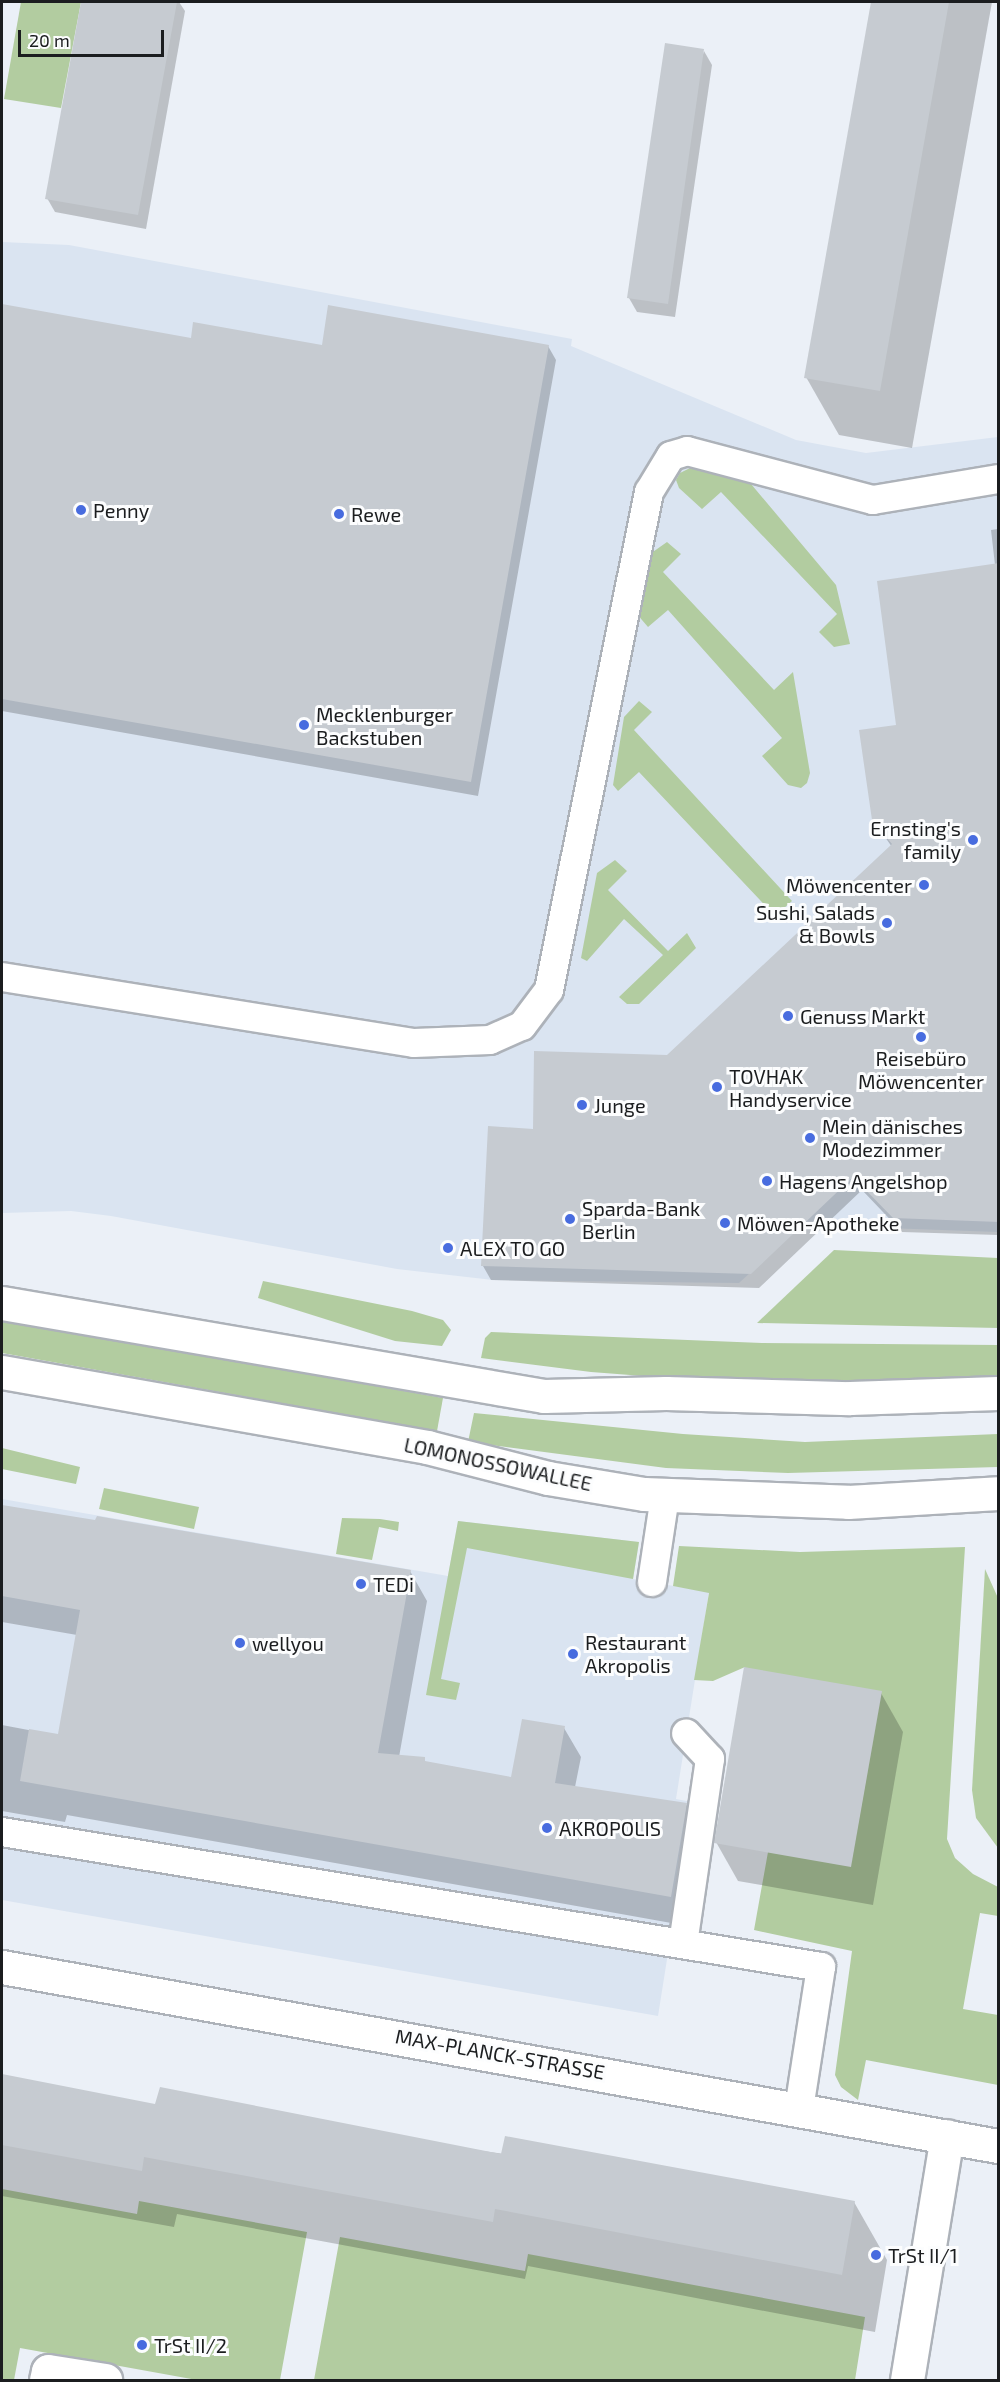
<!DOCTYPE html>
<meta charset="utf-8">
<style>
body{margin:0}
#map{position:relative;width:1000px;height:2382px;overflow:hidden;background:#ebf0f7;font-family:"Exo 2",sans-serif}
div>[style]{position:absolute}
.built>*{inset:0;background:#dae4f1}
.green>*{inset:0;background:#b2cca0}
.shadow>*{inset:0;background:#0003}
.building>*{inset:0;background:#c6cbd1}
.roads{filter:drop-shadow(2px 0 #adb2b9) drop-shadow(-2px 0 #adb2b9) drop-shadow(0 2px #adb2b9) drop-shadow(0 -2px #adb2b9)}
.service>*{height:28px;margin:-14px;padding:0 14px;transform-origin:14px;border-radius:14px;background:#fff}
.minor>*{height:33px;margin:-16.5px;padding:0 16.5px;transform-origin:16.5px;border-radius:16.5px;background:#fff}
.tertiary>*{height:33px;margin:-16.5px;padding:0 16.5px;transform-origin:16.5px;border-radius:16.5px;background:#fff}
.dots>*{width:16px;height:16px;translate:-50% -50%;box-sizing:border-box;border:3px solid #fcfdfe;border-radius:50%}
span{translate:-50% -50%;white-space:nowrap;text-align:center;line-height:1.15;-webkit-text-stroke:6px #fcfdfe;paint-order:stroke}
.poi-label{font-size:20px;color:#1b1d1f}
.left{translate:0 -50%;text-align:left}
.right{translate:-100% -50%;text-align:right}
.street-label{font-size:20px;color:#1b1d1f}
.frame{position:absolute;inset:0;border:3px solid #1b1d1f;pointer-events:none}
.scale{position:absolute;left:18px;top:30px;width:146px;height:27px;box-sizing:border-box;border:3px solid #1b1d1f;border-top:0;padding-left:8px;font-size:18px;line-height:21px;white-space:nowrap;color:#1b1d1f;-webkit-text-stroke:4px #fcfdfe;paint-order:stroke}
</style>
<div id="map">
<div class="built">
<i style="clip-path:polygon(2px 242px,69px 245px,572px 339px,571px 346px,796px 440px,866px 453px,998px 437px,998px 1232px,802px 1225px,739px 1283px,493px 1280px,397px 1269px,111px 1216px,71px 1211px,2px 1213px)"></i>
<i style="clip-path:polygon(2px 1499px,448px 1576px,458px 1521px,639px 1542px,633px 1579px,709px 1592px,676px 1799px,692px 1802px,658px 2016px,2px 1900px)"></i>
</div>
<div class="green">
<i style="clip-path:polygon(21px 2px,81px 2px,61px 108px,4px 99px)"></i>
<i style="clip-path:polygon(694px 466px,746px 478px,836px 585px,850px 644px,834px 647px,819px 632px,837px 614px,721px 492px,702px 509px,679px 488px,676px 480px,680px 473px)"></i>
<i style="clip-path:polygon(667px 542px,681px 554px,663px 572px,774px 690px,793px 672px,810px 773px,807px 783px,801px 788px,788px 785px,762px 756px,782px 738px,668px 610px,648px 627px,630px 606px,640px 561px)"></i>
<i style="clip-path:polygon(639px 701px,652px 712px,634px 730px,792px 901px,775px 916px,639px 772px,618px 791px,613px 785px,624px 717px)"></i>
<i style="clip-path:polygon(615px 860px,627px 871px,608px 890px,668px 951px,687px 933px,696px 948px,639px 1004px,627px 1004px,619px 997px,663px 955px,624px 919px,587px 961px,581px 958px,597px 873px)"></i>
<i style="clip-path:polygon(834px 1250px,998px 1258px,998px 1328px,757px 1323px)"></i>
<i style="clip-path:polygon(263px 1281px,412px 1311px,443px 1320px,451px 1330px,442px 1346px,395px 1341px,258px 1298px)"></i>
<i style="clip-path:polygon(2px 1320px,443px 1398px,437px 1431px,2px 1353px)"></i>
<i style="clip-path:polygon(491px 1332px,762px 1343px,998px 1345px,998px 1379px,773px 1386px,591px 1372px,481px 1358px,485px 1338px)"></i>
<i style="clip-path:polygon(474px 1413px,683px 1434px,805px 1442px,998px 1434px,998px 1467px,788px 1473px,666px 1468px,468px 1442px)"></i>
<i style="clip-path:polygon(2px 1448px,80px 1467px,76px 1484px,2px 1469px)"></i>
<i style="clip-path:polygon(104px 1488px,199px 1507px,194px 1529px,99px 1509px)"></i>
<i style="clip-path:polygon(342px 1518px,380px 1519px,399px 1522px,398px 1531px,379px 1527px,372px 1560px,336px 1554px)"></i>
<i style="clip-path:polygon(458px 1521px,639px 1542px,633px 1579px,467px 1548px,441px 1679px,460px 1683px,456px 1700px,426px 1695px)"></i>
<i style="clip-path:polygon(679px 1546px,800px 1552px,965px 1547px,947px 1839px,955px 1858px,973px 1874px,998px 1887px,998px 1916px,980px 1913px,963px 2009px,998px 2015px,998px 2085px,866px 2060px,858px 2100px,841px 2087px,835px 2075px,852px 1951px,754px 1930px,768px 1852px,745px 1667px,713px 1681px,694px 1680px,709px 1593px,673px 1586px)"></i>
<i style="clip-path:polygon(985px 1569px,998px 1598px,998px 1848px,976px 1818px,972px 1790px)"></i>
<i style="clip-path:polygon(2px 2189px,137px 2214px,139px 2201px,307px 2232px,280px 2380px,197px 2380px,20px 2348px,14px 2380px,2px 2380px)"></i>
<i style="clip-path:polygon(340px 2237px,525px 2271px,528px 2254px,865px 2317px,855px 2380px,314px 2380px)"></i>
</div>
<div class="shadow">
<i style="clip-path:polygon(82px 2px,179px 2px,185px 11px,146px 229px,55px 212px,47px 198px)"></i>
<i style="clip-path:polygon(873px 2px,992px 2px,912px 448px,839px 435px,806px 377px)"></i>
<i style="clip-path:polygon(704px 51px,712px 65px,675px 317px,637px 312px,629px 298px)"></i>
<i style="clip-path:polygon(2px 305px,192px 340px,323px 347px,548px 346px,556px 360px,478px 796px,2px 711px)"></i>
<i style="clip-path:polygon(998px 529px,998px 1235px,902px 1232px,862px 1190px,759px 1288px,491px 1280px,483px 1266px,534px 1130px,667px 1056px,892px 847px,873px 820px,897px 727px,995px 565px,991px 530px)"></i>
<i style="clip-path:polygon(2px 1506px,410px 1571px,427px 1601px,399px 1757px,513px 1778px,564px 1728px,581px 1757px,575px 1787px,686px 1804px,703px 1834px,688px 1926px,67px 1815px,65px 1822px,2px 1811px,2px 1725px,60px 1736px,77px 1635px,2px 1622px)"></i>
<i style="clip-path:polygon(881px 1693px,903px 1732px,873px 1905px,738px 1881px,716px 1842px)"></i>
<i style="clip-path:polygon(2px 2075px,156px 2106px,854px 2202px,887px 2260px,875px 2332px,528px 2266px,525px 2279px,177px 2214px,174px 2227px,2px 2196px)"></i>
</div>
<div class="building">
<i style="clip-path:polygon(81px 2px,177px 2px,138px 215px,45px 199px)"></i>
<i style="clip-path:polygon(871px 2px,949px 2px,880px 391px,804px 378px)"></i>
<i style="clip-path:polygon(665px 43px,704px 49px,668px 304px,627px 298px)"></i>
<i style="clip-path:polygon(2px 304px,191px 338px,193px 322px,322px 345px,328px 305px,549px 345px,471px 782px,2px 699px)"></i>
<i style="clip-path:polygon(999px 563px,999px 1222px,893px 1218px,853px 1177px,751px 1274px,481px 1266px,488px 1126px,533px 1129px,534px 1051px,667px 1055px,892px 844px,872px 820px,859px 730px,896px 725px,877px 581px)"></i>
<i style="clip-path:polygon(2px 1505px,95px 1520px,97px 1516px,411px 1570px,378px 1753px,425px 1757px,425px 1761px,511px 1777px,522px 1719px,565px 1726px,555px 1783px,687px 1803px,671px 1897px,20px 1781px,29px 1729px,58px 1734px,80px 1610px,2px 1596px)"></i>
<i style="clip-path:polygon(744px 1667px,882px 1691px,851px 1867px,714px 1843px)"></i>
<i style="clip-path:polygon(2px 2074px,155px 2104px,160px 2087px,501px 2154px,505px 2136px,855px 2201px,842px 2275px,495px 2209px,493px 2222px,144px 2157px,142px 2171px,2px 2145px)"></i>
</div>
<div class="roads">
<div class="service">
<i style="left:2px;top:977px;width:417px;rotate:9.1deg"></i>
<i style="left:414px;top:1043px;width:76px;rotate:-2.3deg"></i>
<i style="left:490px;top:1040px;width:35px;rotate:-24deg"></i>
<i style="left:522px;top:1026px;width:45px;rotate:-53.1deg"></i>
<i style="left:549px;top:990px;width:508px;rotate:-78.65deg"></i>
<i style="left:649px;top:492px;width:42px;rotate:-58.6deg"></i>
<i style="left:671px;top:456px;width:17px;rotate:-17deg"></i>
<i style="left:687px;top:451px;width:192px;rotate:14.8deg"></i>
<i style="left:873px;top:500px;width:127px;rotate:-9.5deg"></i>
<i style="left:652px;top:1582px;width:87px;rotate:-81.4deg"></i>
<i style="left:2px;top:1832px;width:830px;rotate:9.36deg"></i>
<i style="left:821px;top:1967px;width:144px;rotate:98.8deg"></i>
<i style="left:683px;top:1944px;width:187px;rotate:-81.7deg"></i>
<i style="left:710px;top:1759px;width:35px;rotate:-133deg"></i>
</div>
<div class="minor">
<i style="left:2px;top:1967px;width:1012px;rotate:10.19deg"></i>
<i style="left:46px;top:2380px;width:9px;rotate:-77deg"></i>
<i style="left:48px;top:2371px;width:58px;rotate:9deg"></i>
<i style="left:907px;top:2380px;width:247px;rotate:-80.7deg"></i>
</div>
<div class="tertiary">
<i style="left:2px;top:1303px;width:550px;rotate:9.74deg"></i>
<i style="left:544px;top:1396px;width:122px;rotate:-1.4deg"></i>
<i style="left:666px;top:1393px;width:184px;rotate:1.6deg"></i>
<i style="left:850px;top:1398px;width:148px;rotate:-1.9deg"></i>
<i style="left:2px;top:1372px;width:432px;rotate:10deg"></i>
<i style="left:427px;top:1447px;width:125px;rotate:14.4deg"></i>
<i style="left:548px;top:1478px;width:97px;rotate:9.5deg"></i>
<i style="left:644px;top:1494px;width:204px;rotate:2.2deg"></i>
<i style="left:848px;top:1502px;width:150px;rotate:-3.4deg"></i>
</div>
</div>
<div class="dots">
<i style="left:81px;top:510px;background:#486cdf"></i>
<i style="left:339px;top:514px;background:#486cdf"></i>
<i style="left:304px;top:725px;background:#486cdf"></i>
<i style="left:973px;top:840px;background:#486cdf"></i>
<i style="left:924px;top:885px;background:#486cdf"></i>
<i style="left:887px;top:923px;background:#486cdf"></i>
<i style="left:788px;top:1016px;background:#486cdf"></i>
<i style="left:921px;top:1037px;background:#486cdf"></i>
<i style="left:717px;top:1087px;background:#486cdf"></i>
<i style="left:582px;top:1105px;background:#486cdf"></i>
<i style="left:810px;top:1138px;background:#486cdf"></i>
<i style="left:767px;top:1181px;background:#486cdf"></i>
<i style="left:570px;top:1219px;background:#486cdf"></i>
<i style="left:725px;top:1223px;background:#486cdf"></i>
<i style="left:448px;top:1248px;background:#486cdf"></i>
<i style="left:361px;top:1584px;background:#486cdf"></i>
<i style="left:240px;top:1643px;background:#486cdf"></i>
<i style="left:573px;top:1654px;background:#486cdf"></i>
<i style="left:547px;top:1828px;background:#486cdf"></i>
<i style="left:876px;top:2255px;background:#486cdf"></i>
<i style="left:142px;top:2345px;background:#486cdf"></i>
</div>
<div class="poi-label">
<span class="left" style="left:93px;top:510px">Penny</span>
<span class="left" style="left:351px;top:514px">Rewe</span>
<span class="left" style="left:316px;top:726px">Mecklenburger<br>Backstuben</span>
<span class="right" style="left:961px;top:840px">Ernsting's<br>family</span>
<span class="right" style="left:912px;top:885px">Möwencenter</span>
<span class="right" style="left:875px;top:924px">Sushi, Salads<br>&amp; Bowls</span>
<span class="left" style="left:800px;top:1016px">Genuss Markt</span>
<span style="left:921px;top:1070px">Reisebüro<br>Möwencenter</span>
<span class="left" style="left:729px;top:1088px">TOVHAK<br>Handyservice</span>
<span class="left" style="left:594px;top:1105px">Junge</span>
<span class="left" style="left:822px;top:1138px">Mein dänisches<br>Modezimmer</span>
<span class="left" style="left:779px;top:1181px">Hagens Angelshop</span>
<span class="left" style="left:582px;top:1220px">Sparda-Bank<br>Berlin</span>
<span class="left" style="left:737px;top:1223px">Möwen-Apotheke</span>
<span class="left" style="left:460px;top:1248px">ALEX TO GO</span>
<span class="left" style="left:373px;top:1584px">TEDi</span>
<span class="left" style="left:585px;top:1654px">Restaurant<br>Akropolis</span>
<span class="left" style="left:252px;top:1643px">wellyou</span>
<span class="left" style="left:559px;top:1828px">AKROPOLIS</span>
<span class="left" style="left:888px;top:2255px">TrSt II/1</span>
<span class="left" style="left:154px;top:2345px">TrSt II/2</span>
</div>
<div class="street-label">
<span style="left:498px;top:1464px;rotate:12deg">LOMONOSSOWALLEE</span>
<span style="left:500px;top:2054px;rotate:10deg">MAX-PLANCK-STRASSE</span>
</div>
<div class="frame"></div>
<div class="scale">20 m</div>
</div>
